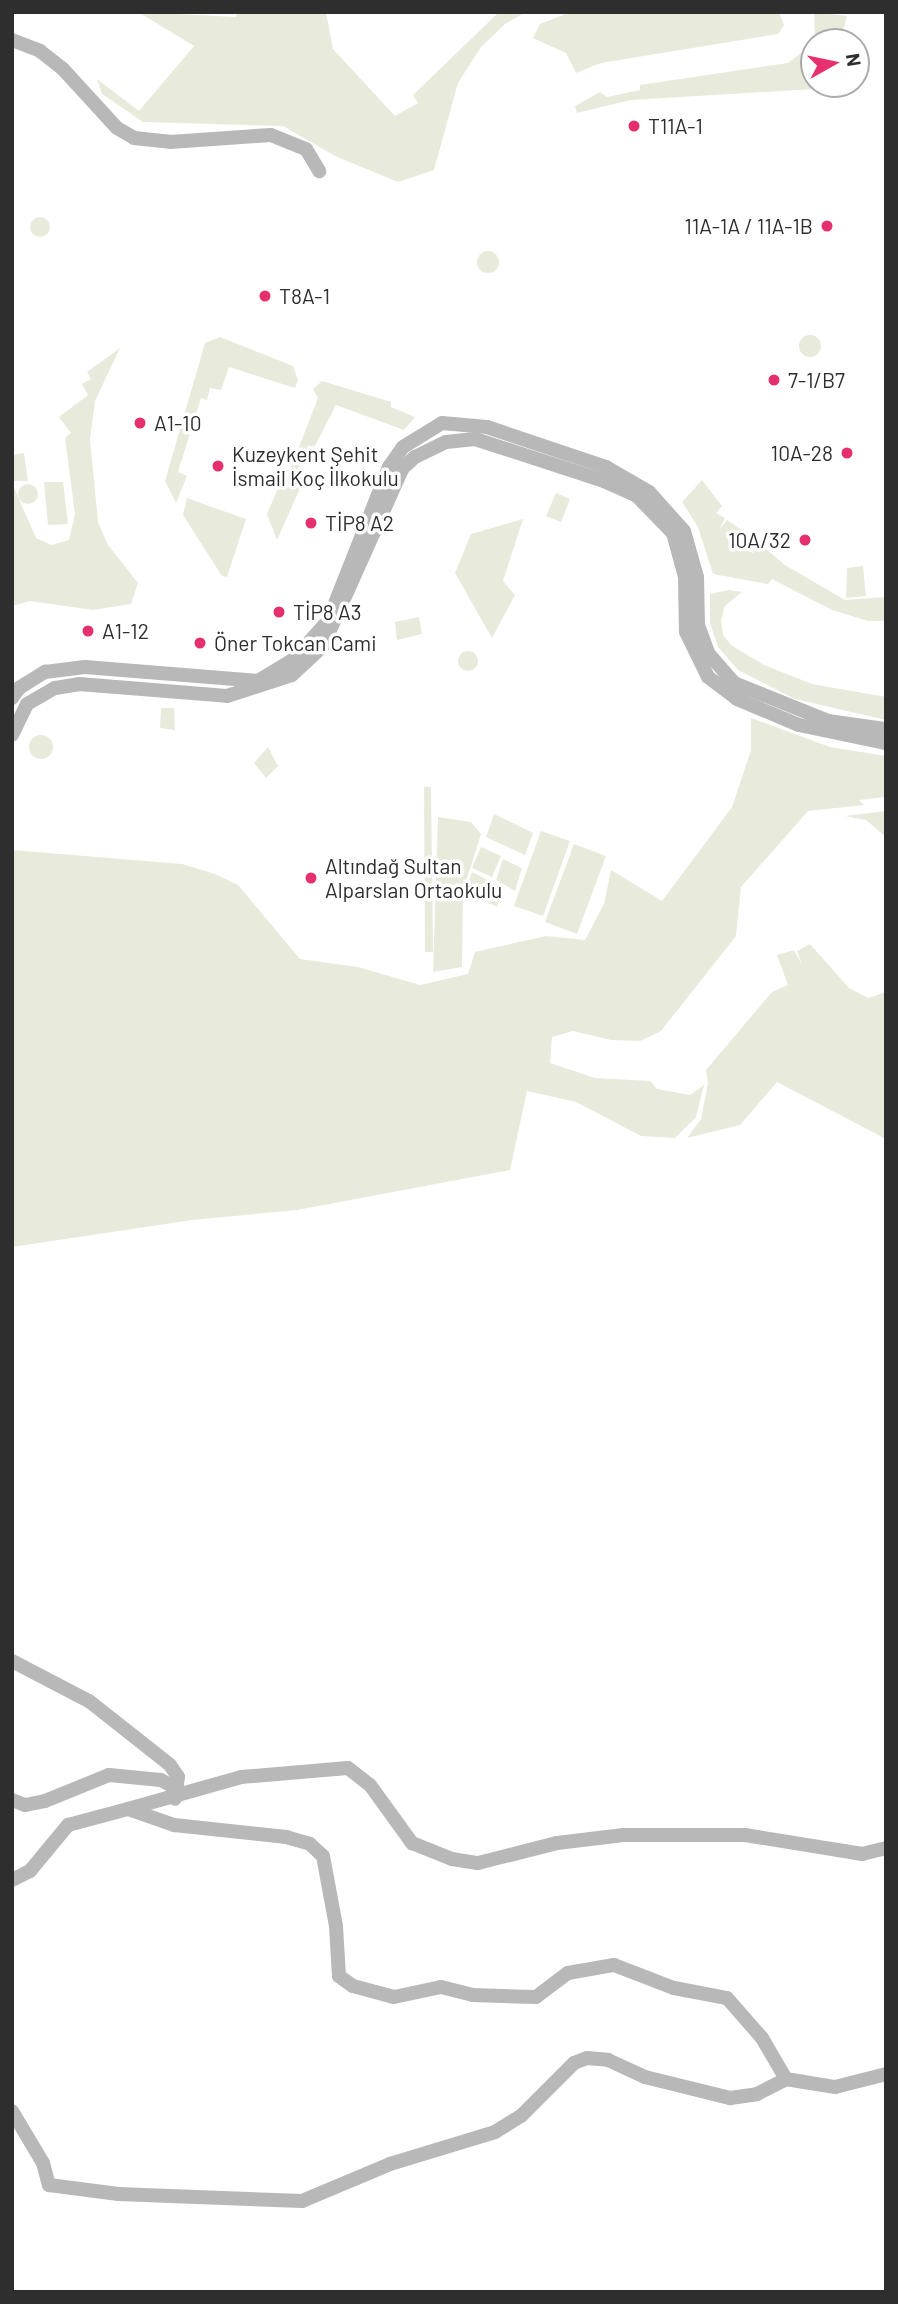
<!DOCTYPE html>
<meta charset="utf-8">
<style>
body{margin:0}
#map{position:relative;width:898px;height:2304px;overflow:hidden;background:#fff;font-family:Barlow,sans-serif}
div>[style]{position:absolute}
.green>*{inset:0;background:#e8ebdb}
.round{border-radius:50%}
.secondary>*{height:14px;margin:-7px;padding:0 7px;transform-origin:7px;border-radius:7px;background:#b8b8b8}
.dots>*{width:19px;height:19px;translate:-50% -50%;box-sizing:border-box;border:4px solid #fff;border-radius:50%}
span{translate:-50% -50%;white-space:nowrap;text-align:center;line-height:1.15;-webkit-text-stroke:7px #fff;paint-order:stroke}
.poi-label{font-size:21px;color:#2e2e2e}
.left{translate:0 -50%;text-align:left}
.right{translate:-100% -50%;text-align:right}
.frame{position:absolute;inset:0;border:14px solid #2e2e2e;pointer-events:none}
.north{position:absolute;left:800px;top:28px;width:70px;height:70px;box-sizing:border-box;background:#fff;border:2px solid #ababab;border-radius:50%;rotate:81deg;font-size:19px;font-weight:700;line-height:28px;text-align:center;color:#2e2e2e}
.north::after{content:'';display:block;margin:auto;width:24px;height:32px;background:#e62f6f;clip-path:polygon(50% 0,100% 100%,50% 72%,0 100%)}
</style>
<div id="map">
<div class="green">
<i style="clip-path:polygon(138px 12px,236px 17px,237px 12px,326px 12px,333px 49px,395px 116px,418px 103px,413px 95px,499px 12px,526px 12px,505px 24px,481px 47px,458px 83px,434px 170px,398px 182px,335px 156px,283px 126px,143px 122px,102px 94px,97px 79px,139px 111px,194px 46px)"></i>
<i style="clip-path:polygon(571px 12px,779px 12px,784px 25px,778px 34px,601px 63px,576px 73px,566px 53px,533px 38px,540px 24px)"></i>
<i style="clip-path:polygon(814px 12px,847px 16px,842px 36px,835px 42px,814px 42px,815px 89px,631px 100px,577px 113px,575px 106px,600px 92px,607px 97px,640px 90px,640px 85px,788px 63px,805px 50px,815px 34px)"></i>
<i class="round" style="left:30px;top:217px;width:20px;height:20px"></i>
<i class="round" style="left:477px;top:251px;width:22px;height:22px"></i>
<i class="round" style="left:799px;top:335px;width:22px;height:22px"></i>
<i style="clip-path:polygon(220px 337px,293px 366px,298px 380px,295px 388px,229px 367px,221px 390px,210px 388px,207px 400px,201px 398px,178px 472px,187px 476px,176px 503px,165px 481px,205px 343px)"></i>
<i style="clip-path:polygon(120px 348px,95px 401px,90px 439px,98px 522px,108px 545px,138px 583px,131px 604px,93px 610px,30px 601px,12px 606px,12px 483px,36px 538px,52px 545px,69px 540px,75px 514px,65px 438px,71px 433px,59px 417px,88px 395px,82px 384px,91px 379px,87px 372px)"></i>
<i style="clip-path:polygon(322px 381px,391px 402px,391px 407px,415px 417px,404px 430px,336px 405px,315px 446px,308px 446px,293px 481px,302px 484px,277px 540px,267px 514px,278px 488px,283px 488px,318px 398px,313px 389px)"></i>
<i style="clip-path:polygon(24px 453px,28px 481px,12px 481px,12px 455px)"></i>
<i style="clip-path:polygon(702px 480px,722px 506px,716px 513px,725px 518px,719px 530px,727px 520px,751px 537px,744px 548px,753px 553px,761px 545px,785px 565px,845px 600px,886px 597px,886px 621px,868px 621px,832px 610px,772px 579px,768px 584px,713px 574px,698px 527px,682px 502px)"></i>
<i style="clip-path:polygon(44px 482px,63px 482px,68px 524px,48px 525px)"></i>
<i class="round" style="left:18px;top:484px;width:20px;height:20px"></i>
<i style="clip-path:polygon(556px 493px,570px 499px,561px 522px,546px 516px)"></i>
<i style="clip-path:polygon(187px 498px,246px 519px,227px 577px,222px 576px,183px 515px)"></i>
<i style="clip-path:polygon(523px 519px,503px 581px,515px 595px,492px 638px,455px 573px,471px 534px)"></i>
<i style="clip-path:polygon(863px 566px,866px 596px,846px 598px,847px 568px)"></i>
<i style="clip-path:polygon(729px 590px,742px 592px,725px 606px,721px 620px,723px 635px,731px 645px,764px 665px,812px 684px,886px 697px,886px 720px,795px 699px,738px 670px,718px 647px,710px 623px,710px 594px)"></i>
<i style="clip-path:polygon(419px 617px,422px 634px,397px 640px,395px 622px)"></i>
<i class="round" style="left:458px;top:651px;width:20px;height:20px"></i>
<i style="clip-path:polygon(161px 708px,174px 708px,175px 730px,160px 728px)"></i>
<i style="clip-path:polygon(751px 718px,830px 747px,886px 756px,886px 797px,859px 800px,864px 805px,808px 811px,741px 887px,736px 936px,661px 1031px,640px 1041px,611px 1040px,573px 1031px,552px 1037px,550px 1063px,595px 1078px,650px 1081px,657px 1089px,690px 1095px,704px 1085px,696px 1117px,675px 1138px,641px 1136px,576px 1102px,527px 1091px,510px 1170px,297px 1210px,192px 1220px,12px 1247px,12px 850px,182px 864px,215px 874px,238px 885px,300px 959px,358px 967px,420px 985px,468px 974px,475px 952px,546px 936px,585px 940px,604px 904px,611px 870px,662px 901px,732px 807px,751px 750px)"></i>
<i class="round" style="left:29px;top:735px;width:24px;height:24px"></i>
<i style="clip-path:polygon(268px 747px,278px 766px,266px 778px,254px 763px)"></i>
<i style="clip-path:polygon(424px 787px,431px 787px,433px 952px,425px 952px)"></i>
<i style="clip-path:polygon(886px 811px,886px 837px,866px 820px,845px 816px)"></i>
<i style="clip-path:polygon(494px 814px,533px 833px,525px 855px,486px 837px)"></i>
<i style="clip-path:polygon(438px 817px,471px 822px,481px 834px,463px 891px,462px 967px,433px 972px)"></i>
<i style="clip-path:polygon(541px 831px,570px 841px,543px 916px,514px 906px)"></i>
<i style="clip-path:polygon(574px 844px,606px 856px,577px 934px,545px 922px)"></i>
<i style="clip-path:polygon(481px 847px,501px 856px,492px 877px,472px 868px)"></i>
<i style="clip-path:polygon(503px 859px,522px 868px,515px 891px,496px 880px)"></i>
<i style="clip-path:polygon(472px 872px,503px 888px,497px 907px,465px 892px)"></i>
<i style="clip-path:polygon(810px 944px,849px 988px,868px 998px,886px 992px,886px 1139px,777px 1082px,740px 1125px,687px 1138px,701px 1119px,708px 1083px,706px 1070px,772px 992px,788px 985px,777px 955px,794px 950px,802px 965px,797px 951px)"></i>
</div>
<div class="secondary">
<i style="left:12px;top:40px;width:30px;rotate:21deg"></i>
<i style="left:40px;top:51px;width:28px;rotate:38deg"></i>
<i style="left:62px;top:68px;width:81px;rotate:47.5deg"></i>
<i style="left:117px;top:128px;width:20px;rotate:30deg"></i>
<i style="left:134px;top:138px;width:36px;rotate:6deg"></i>
<i style="left:170px;top:142px;width:101px;rotate:-4deg"></i>
<i style="left:271px;top:135px;width:38px;rotate:22deg"></i>
<i style="left:306px;top:149px;width:26px;rotate:59deg"></i>
<i style="left:604px;top:481px;width:35px;rotate:24deg"></i>
<i style="left:636px;top:495px;width:53px;rotate:45.8deg"></i>
<i style="left:673px;top:533px;width:46px;rotate:74.7deg"></i>
<i style="left:685px;top:577px;width:55px;rotate:89deg"></i>
<i style="left:686px;top:632px;width:50px;rotate:63.9deg"></i>
<i style="left:708px;top:677px;width:36px;rotate:37deg"></i>
<i style="left:737px;top:699px;width:67px;rotate:22.8deg"></i>
<i style="left:799px;top:725px;width:89px;rotate:11.7deg"></i>
<i style="left:12px;top:698px;width:12px;rotate:-55deg"></i>
<i style="left:19px;top:688px;width:31px;rotate:-32deg"></i>
<i style="left:45px;top:672px;width:40px;rotate:-7.1deg"></i>
<i style="left:85px;top:667px;width:174px;rotate:4.6deg"></i>
<i style="left:258px;top:681px;width:42px;rotate:-31.4deg"></i>
<i style="left:294px;top:659px;width:51px;rotate:-48.2deg"></i>
<i style="left:328px;top:621px;width:166px;rotate:-68.4deg"></i>
<i style="left:389px;top:467px;width:24px;rotate:-55deg"></i>
<i style="left:403px;top:447px;width:46px;rotate:-31.6deg"></i>
<i style="left:442px;top:423px;width:45px;rotate:5.1deg"></i>
<i style="left:487px;top:427px;width:126px;rotate:18.6deg"></i>
<i style="left:606px;top:467px;width:50px;rotate:30.2deg"></i>
<i style="left:649px;top:492px;width:52px;rotate:48.1deg"></i>
<i style="left:684px;top:531px;width:48px;rotate:74.2deg"></i>
<i style="left:697px;top:577px;width:48px;rotate:88.8deg"></i>
<i style="left:698px;top:625px;width:30px;rotate:70deg"></i>
<i style="left:708px;top:653px;width:40px;rotate:49deg"></i>
<i style="left:734px;top:683px;width:101px;rotate:22deg"></i>
<i style="left:828px;top:721px;width:59px;rotate:7.9deg"></i>
<i style="left:12px;top:735px;width:34px;rotate:-64deg"></i>
<i style="left:27px;top:704px;width:32px;rotate:-30deg"></i>
<i style="left:55px;top:688px;width:24px;rotate:-9deg"></i>
<i style="left:79px;top:684px;width:148px;rotate:4.6deg"></i>
<i style="left:227px;top:696px;width:68px;rotate:-17.9deg"></i>
<i style="left:292px;top:675px;width:42px;rotate:-43.1deg"></i>
<i style="left:323px;top:646px;width:194px;rotate:-65.9deg"></i>
<i style="left:402px;top:469px;width:18px;rotate:-43deg"></i>
<i style="left:415px;top:457px;width:34px;rotate:-26deg"></i>
<i style="left:446px;top:442px;width:29px;rotate:-6deg"></i>
<i style="left:475px;top:439px;width:136px;rotate:18deg"></i>
<i style="left:604px;top:481px;width:14px;rotate:-82deg"></i>
<i style="left:12px;top:1661px;width:87px;rotate:27.5deg"></i>
<i style="left:89px;top:1701px;width:103px;rotate:38.3deg"></i>
<i style="left:170px;top:1765px;width:14px;rotate:56deg"></i>
<i style="left:178px;top:1777px;width:22px;rotate:98deg"></i>
<i style="left:12px;top:1800px;width:14px;rotate:21deg"></i>
<i style="left:25px;top:1805px;width:20px;rotate:-11deg"></i>
<i style="left:45px;top:1801px;width:69px;rotate:-22.1deg"></i>
<i style="left:109px;top:1775px;width:52px;rotate:5.5deg"></i>
<i style="left:161px;top:1780px;width:18px;rotate:29deg"></i>
<i style="left:128px;top:1809px;width:117px;rotate:-15.8deg"></i>
<i style="left:241px;top:1777px;width:107px;rotate:-4.8deg"></i>
<i style="left:348px;top:1768px;width:28px;rotate:38deg"></i>
<i style="left:370px;top:1785px;width:72px;rotate:54.1deg"></i>
<i style="left:412px;top:1843px;width:43px;rotate:21.8deg"></i>
<i style="left:452px;top:1859px;width:26px;rotate:9deg"></i>
<i style="left:478px;top:1863px;width:81px;rotate:-14.2deg"></i>
<i style="left:557px;top:1843px;width:67px;rotate:-6.8deg"></i>
<i style="left:624px;top:1835px;width:121px"></i>
<i style="left:745px;top:1835px;width:119px;rotate:9.2deg"></i>
<i style="left:862px;top:1854px;width:25px;rotate:-14deg"></i>
<i style="left:12px;top:1880px;width:20px;rotate:-27deg"></i>
<i style="left:30px;top:1871px;width:60px;rotate:-50.4deg"></i>
<i style="left:68px;top:1825px;width:62px;rotate:-14.9deg"></i>
<i style="left:128px;top:1809px;width:49px;rotate:19.2deg"></i>
<i style="left:174px;top:1825px;width:113px;rotate:6.1deg"></i>
<i style="left:286px;top:1837px;width:25px;rotate:16deg"></i>
<i style="left:310px;top:1844px;width:18px;rotate:43deg"></i>
<i style="left:323px;top:1856px;width:71px;rotate:79.5deg"></i>
<i style="left:336px;top:1926px;width:50px;rotate:86.6deg"></i>
<i style="left:339px;top:1976px;width:17px;rotate:36deg"></i>
<i style="left:353px;top:1986px;width:42px;rotate:15deg"></i>
<i style="left:394px;top:1997px;width:48px;rotate:-12deg"></i>
<i style="left:441px;top:1987px;width:32px;rotate:14deg"></i>
<i style="left:472px;top:1995px;width:64px;rotate:1.8deg"></i>
<i style="left:536px;top:1997px;width:40px;rotate:-37deg"></i>
<i style="left:568px;top:1973px;width:47px;rotate:-9.9deg"></i>
<i style="left:614px;top:1965px;width:64px;rotate:21deg"></i>
<i style="left:674px;top:1988px;width:54px;rotate:10.7deg"></i>
<i style="left:727px;top:1998px;width:53px;rotate:48.8deg"></i>
<i style="left:762px;top:2038px;width:48px;rotate:59.7deg"></i>
<i style="left:12px;top:2111px;width:61px;rotate:59.2deg"></i>
<i style="left:43px;top:2163px;width:23px;rotate:75deg"></i>
<i style="left:49px;top:2185px;width:70px;rotate:7.4deg"></i>
<i style="left:118px;top:2194px;width:184px;rotate:2.2deg"></i>
<i style="left:302px;top:2201px;width:95px;rotate:-22.8deg"></i>
<i style="left:390px;top:2164px;width:110px;rotate:-16.9deg"></i>
<i style="left:495px;top:2132px;width:31px;rotate:-32deg"></i>
<i style="left:521px;top:2116px;width:75px;rotate:-45deg"></i>
<i style="left:574px;top:2063px;width:14px;rotate:-21deg"></i>
<i style="left:587px;top:2058px;width:21px;rotate:5deg"></i>
<i style="left:608px;top:2060px;width:41px;rotate:24.7deg"></i>
<i style="left:645px;top:2077px;width:88px;rotate:13.9deg"></i>
<i style="left:730px;top:2098px;width:27px;rotate:-8deg"></i>
<i style="left:757px;top:2094px;width:33px;rotate:-27deg"></i>
<i style="left:786px;top:2079px;width:50px;rotate:9.3deg"></i>
<i style="left:835px;top:2087px;width:53px;rotate:-14.3deg"></i>
</div>
<div class="dots">
<i style="left:634px;top:126px;background:#e62f6f"></i>
<i style="left:827px;top:226px;background:#e62f6f"></i>
<i style="left:265px;top:296px;background:#e62f6f"></i>
<i style="left:774px;top:380px;background:#e62f6f"></i>
<i style="left:140px;top:423px;background:#e62f6f"></i>
<i style="left:847px;top:453px;background:#e62f6f"></i>
<i style="left:218px;top:466px;background:#e62f6f"></i>
<i style="left:311px;top:523px;background:#e62f6f"></i>
<i style="left:805px;top:540px;background:#e62f6f"></i>
<i style="left:279px;top:612px;background:#e62f6f"></i>
<i style="left:88px;top:631px;background:#e62f6f"></i>
<i style="left:200px;top:643px;background:#e62f6f"></i>
<i style="left:311px;top:878px;background:#e62f6f"></i>
</div>
<div class="poi-label">
<span class="left" style="left:648px;top:126px">T11A-1</span>
<span class="right" style="left:813px;top:226px">11A-1A / 11A-1B</span>
<span class="left" style="left:279px;top:296px">T8A-1</span>
<span class="left" style="left:788px;top:380px">7-1/B7</span>
<span class="left" style="left:154px;top:423px">A1-10</span>
<span class="right" style="left:833px;top:453px">10A-28</span>
<span class="left" style="left:232px;top:466px">Kuzeykent Şehit<br>İsmail Koç İlkokulu</span>
<span class="left" style="left:325px;top:523px">TİP8 A2</span>
<span class="right" style="left:791px;top:540px">10A/32</span>
<span class="left" style="left:293px;top:612px">TİP8 A3</span>
<span class="left" style="left:102px;top:631px">A1-12</span>
<span class="left" style="left:214px;top:643px">Öner Tokcan Cami</span>
<span class="left" style="left:325px;top:878px">Altındağ Sultan<br>Alparslan Ortaokulu</span>
</div>
<div class="frame"></div>
<div class="north">N</div>
</div>
